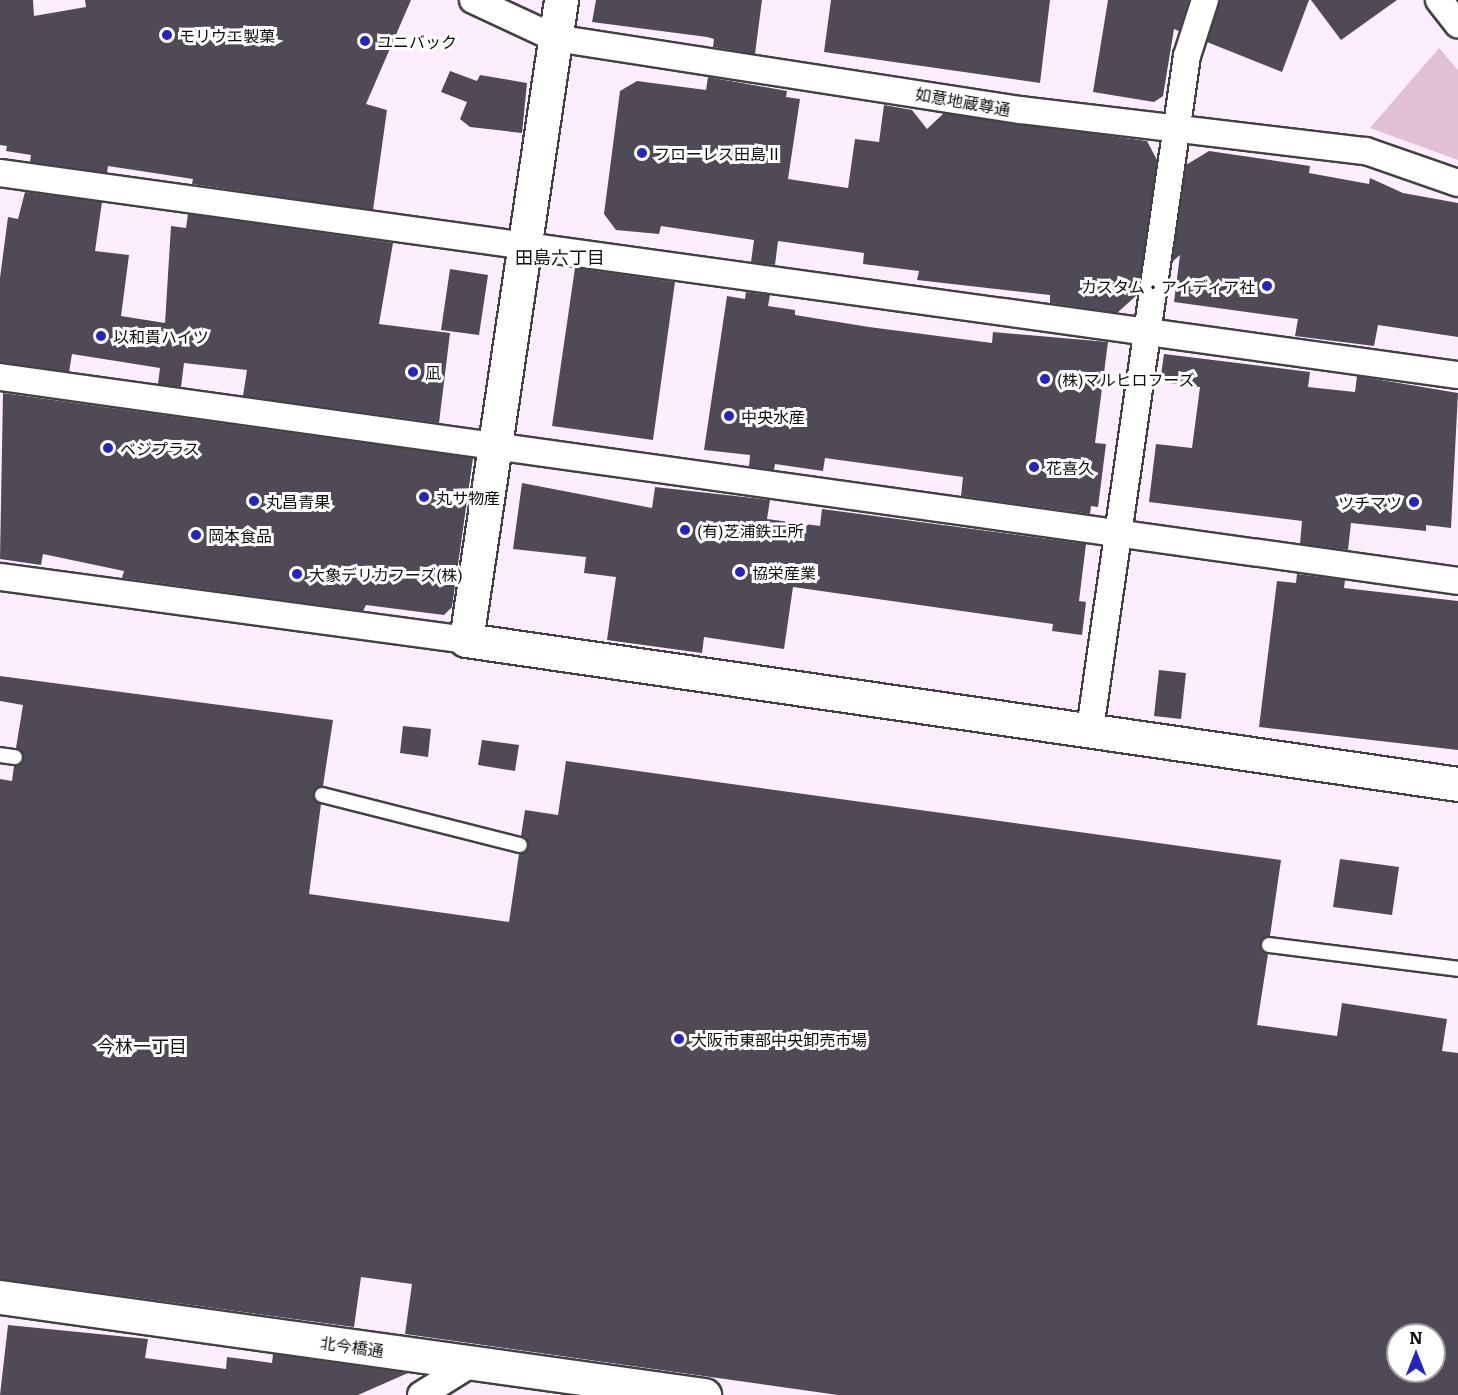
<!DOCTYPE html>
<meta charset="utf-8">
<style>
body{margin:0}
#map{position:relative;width:1458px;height:1395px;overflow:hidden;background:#fceeff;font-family:Literata,"Noto Sans JP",serif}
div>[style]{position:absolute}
.cemetery>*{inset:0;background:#e1bfd5}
.building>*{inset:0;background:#4f4a56}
.roads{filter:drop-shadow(2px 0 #414141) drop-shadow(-2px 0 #414141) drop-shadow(0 2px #414141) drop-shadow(0 -2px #414141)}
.service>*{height:14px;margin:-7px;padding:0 7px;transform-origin:7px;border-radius:7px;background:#fff}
.minor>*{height:26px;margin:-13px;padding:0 13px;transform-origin:13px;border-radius:13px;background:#fff}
.tertiary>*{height:33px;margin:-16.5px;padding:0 16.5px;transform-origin:16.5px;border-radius:16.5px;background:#fff}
.dots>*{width:16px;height:16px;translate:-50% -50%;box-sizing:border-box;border:3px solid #fff;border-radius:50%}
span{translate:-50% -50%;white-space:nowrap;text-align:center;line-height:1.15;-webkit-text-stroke:6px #fff;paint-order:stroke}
.poi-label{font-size:16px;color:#0e0e0e}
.left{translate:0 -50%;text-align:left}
.right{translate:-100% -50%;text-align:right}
.street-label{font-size:16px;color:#0e0e0e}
.neighbourhood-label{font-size:18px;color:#0e0e0e}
.north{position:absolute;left:1386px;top:1323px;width:60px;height:60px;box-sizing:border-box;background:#fff;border:2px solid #9f9f9f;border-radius:50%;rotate:0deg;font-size:16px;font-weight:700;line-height:24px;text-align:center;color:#0e0e0e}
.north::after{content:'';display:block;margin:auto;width:21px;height:27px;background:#2325c0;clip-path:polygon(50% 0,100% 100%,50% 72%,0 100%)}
</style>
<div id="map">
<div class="cemetery">
<i style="clip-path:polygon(1439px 48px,1458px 70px,1458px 160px,1370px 128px)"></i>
</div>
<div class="building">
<i style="clip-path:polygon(0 0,33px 0,34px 16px,86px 7px,85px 0,411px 0,366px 104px,387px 110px,373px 210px,192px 184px,193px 179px,108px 166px,107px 173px,30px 162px,31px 155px,6px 151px,7px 146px,0 145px)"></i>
<i style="clip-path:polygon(596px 0,762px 0,755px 54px,713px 47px,714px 39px,707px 37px,592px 22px)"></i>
<i style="clip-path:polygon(831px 0,1050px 0,1040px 83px,824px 52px)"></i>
<i style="clip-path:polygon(1108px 0,1189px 0,1179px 31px,1174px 29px,1163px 96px,1154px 102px,1093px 92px)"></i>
<i style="clip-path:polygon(1220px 0,1309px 0,1282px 72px,1207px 42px)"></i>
<i style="clip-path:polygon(1311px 0,1397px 0,1341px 40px)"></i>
<i style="clip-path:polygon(450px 71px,477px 81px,480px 75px,527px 83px,522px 133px,470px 127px,460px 119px,467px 102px,441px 92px)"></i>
<i style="clip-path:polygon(708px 77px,787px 91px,786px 97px,800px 99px,788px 179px,848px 188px,855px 139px,879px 142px,884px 105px,912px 110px,927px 129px,944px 113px,1147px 141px,1157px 160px,1138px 294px,1117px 313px,1050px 303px,1050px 295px,917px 280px,919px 271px,863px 264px,864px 253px,778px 241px,775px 265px,751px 262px,754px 240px,661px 226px,659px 234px,616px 230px,604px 214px,620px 91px,637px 81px,706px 90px)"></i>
<i style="clip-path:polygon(1209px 151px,1310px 166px,1309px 173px,1369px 184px,1370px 178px,1403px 193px,1458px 203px,1458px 337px,1378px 325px,1374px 346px,1295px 336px,1298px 319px,1174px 302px,1180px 255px,1172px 262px,1186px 165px)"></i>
<i style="clip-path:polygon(25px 192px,102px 202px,95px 251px,129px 255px,121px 316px,165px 323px,171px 226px,186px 228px,188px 214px,393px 243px,379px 324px,450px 333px,439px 423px,243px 396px,247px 370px,184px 363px,181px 387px,158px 384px,160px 368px,72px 354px,69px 372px,0 362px,0 278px,8px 217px,18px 219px)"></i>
<i style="clip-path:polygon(575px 268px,675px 282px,653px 440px,552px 426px)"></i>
<i style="clip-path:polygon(450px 269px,488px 275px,479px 335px,441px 330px)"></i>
<i style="clip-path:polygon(746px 292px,770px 295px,768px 306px,795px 310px,795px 315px,869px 327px,992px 343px,993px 332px,1108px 342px,1095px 443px,1106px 444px,1098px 507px,1091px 506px,1090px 514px,961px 496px,963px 477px,825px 458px,823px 471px,775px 464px,774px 470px,749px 467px,750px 455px,704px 450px,727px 296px,745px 299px)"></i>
<i style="clip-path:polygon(1164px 354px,1310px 372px,1308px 387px,1355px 392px,1357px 376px,1458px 393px,1451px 528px,1426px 525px,1426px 531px,1351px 523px,1348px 550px,1300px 544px,1302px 521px,1149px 502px,1156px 444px,1192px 448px,1200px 387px,1160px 382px)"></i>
<i style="clip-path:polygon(3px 393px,473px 458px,452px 607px,444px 615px,366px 605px,363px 611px,122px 578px,124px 571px,43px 554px,41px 565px,0 559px)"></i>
<i style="clip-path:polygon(522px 483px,652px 508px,655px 487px,770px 500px,767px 519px,820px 526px,822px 509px,1086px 544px,1079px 601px,1086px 602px,1082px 635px,1052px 631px,1053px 624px,793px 587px,784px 649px,704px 637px,702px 653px,607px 640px,616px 577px,584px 573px,586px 557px,513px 549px)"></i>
<i style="clip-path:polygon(1297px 574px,1345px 580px,1344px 588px,1458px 601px,1458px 750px,1259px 727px,1277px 581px,1296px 583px)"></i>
<i style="clip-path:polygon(1159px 670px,1186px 673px,1181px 719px,1154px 716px)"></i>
<i style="clip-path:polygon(evenodd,0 676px,333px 720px,323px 786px,313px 793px,321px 804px,309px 894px,509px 922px,519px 854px,529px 847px,521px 836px,525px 810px,558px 815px,566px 761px,1281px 860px,1270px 936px,1260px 943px,1268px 954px,1257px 1025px,1337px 1036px,1342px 1003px,1447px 1019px,1442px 1051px,1458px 1053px,1458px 1395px,838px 1395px,405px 1334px,412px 1284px,361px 1277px,354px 1327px,0 1279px,0 779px,12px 781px,14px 766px,24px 758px,16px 748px,23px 705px,0 701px,0 676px,1398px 1335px,1434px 1335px,1434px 1371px,1398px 1371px,1398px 1335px)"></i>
<i style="clip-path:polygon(403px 726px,431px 729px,428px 757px,400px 753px)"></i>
<i style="clip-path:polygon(482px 740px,519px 745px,515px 771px,478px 765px)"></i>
<i style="clip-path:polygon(1340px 859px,1399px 867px,1392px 915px,1333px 907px)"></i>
<i style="clip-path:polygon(8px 1325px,148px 1339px,145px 1358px,226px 1369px,227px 1357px,272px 1363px,273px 1354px,408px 1373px,358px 1395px,0 1395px)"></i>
</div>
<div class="roads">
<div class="service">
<i style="left:0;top:755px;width:15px;rotate:8deg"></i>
<i style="left:322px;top:795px;width:204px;rotate:14.2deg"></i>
<i style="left:1269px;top:945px;width:191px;rotate:7.2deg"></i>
</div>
<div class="minor">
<i style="left:473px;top:0;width:90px;rotate:24.9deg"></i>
<i style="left:555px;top:38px;width:471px;rotate:8.8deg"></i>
<i style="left:1020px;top:110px;width:348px;rotate:6.8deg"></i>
<i style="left:1366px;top:151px;width:97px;rotate:19.2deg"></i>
<i style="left:1439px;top:0;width:31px;rotate:52deg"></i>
<i style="left:0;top:173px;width:1472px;rotate:7.89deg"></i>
<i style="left:0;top:377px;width:1472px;rotate:7.96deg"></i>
<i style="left:0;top:577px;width:470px;rotate:7.7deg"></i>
<i style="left:1090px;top:729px;width:680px;rotate:-81.8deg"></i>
<i style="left:1187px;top:56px;width:59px;rotate:-72.2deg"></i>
<i style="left:421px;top:1395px;width:60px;rotate:-32.1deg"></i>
</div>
<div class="tertiary">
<i style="left:561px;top:0;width:647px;rotate:98.44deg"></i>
<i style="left:466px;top:640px;width:1002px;rotate:8.26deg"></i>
<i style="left:0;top:1297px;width:711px;rotate:7.92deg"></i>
</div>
</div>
<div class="dots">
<i style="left:167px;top:35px;background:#2325c0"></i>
<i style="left:365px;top:41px;background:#2325c0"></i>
<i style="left:642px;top:153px;background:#2325c0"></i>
<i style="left:1267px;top:286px;background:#2325c0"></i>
<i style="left:101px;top:336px;background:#2325c0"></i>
<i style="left:413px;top:372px;background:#2325c0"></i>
<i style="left:1045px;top:379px;background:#2325c0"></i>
<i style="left:729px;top:416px;background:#2325c0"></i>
<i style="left:108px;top:448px;background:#2325c0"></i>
<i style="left:1034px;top:467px;background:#2325c0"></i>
<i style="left:424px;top:497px;background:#2325c0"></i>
<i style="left:254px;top:501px;background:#2325c0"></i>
<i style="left:1414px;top:502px;background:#2325c0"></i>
<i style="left:685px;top:530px;background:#2325c0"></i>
<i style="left:196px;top:535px;background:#2325c0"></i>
<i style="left:740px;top:572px;background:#2325c0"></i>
<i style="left:297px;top:574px;background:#2325c0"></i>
<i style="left:679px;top:1039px;background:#2325c0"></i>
</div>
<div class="poi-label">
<span class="left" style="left:179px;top:35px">モリウエ製菓</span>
<span class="left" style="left:377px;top:41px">ユニバック</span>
<span class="left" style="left:654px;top:153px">フローレス田島Ⅱ</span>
<span class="right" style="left:1255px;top:286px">カスタム・アイディア社</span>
<span class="left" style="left:113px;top:336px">以和貴ハイツ</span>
<span class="left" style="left:425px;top:372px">凪</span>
<span class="left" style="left:1057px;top:379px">(株)マルヒロフーズ</span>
<span class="left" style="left:741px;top:416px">中央水産</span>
<span class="left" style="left:120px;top:448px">ベジプラス</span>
<span class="left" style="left:1046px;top:467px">花喜久</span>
<span class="left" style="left:436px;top:497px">丸サ物産</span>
<span class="left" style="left:266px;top:501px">丸昌青果</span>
<span class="right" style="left:1402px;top:502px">ツチマツ</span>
<span class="left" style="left:697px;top:530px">(有)芝浦鉄工所</span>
<span class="left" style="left:208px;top:535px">岡本食品</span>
<span class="left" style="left:752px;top:572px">協栄産業</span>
<span class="left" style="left:309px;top:574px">大象デリカフーズ(株)</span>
<span class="left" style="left:691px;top:1039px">大阪市東部中央卸売市場</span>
</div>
<div class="street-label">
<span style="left:963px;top:101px;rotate:10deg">如意地蔵尊通</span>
<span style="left:352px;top:1346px;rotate:8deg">北今橋通</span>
</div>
<div class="neighbourhood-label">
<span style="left:560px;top:257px">田島六丁目</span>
<span style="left:142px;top:1046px">今林一丁目</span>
</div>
<div class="north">N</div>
</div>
